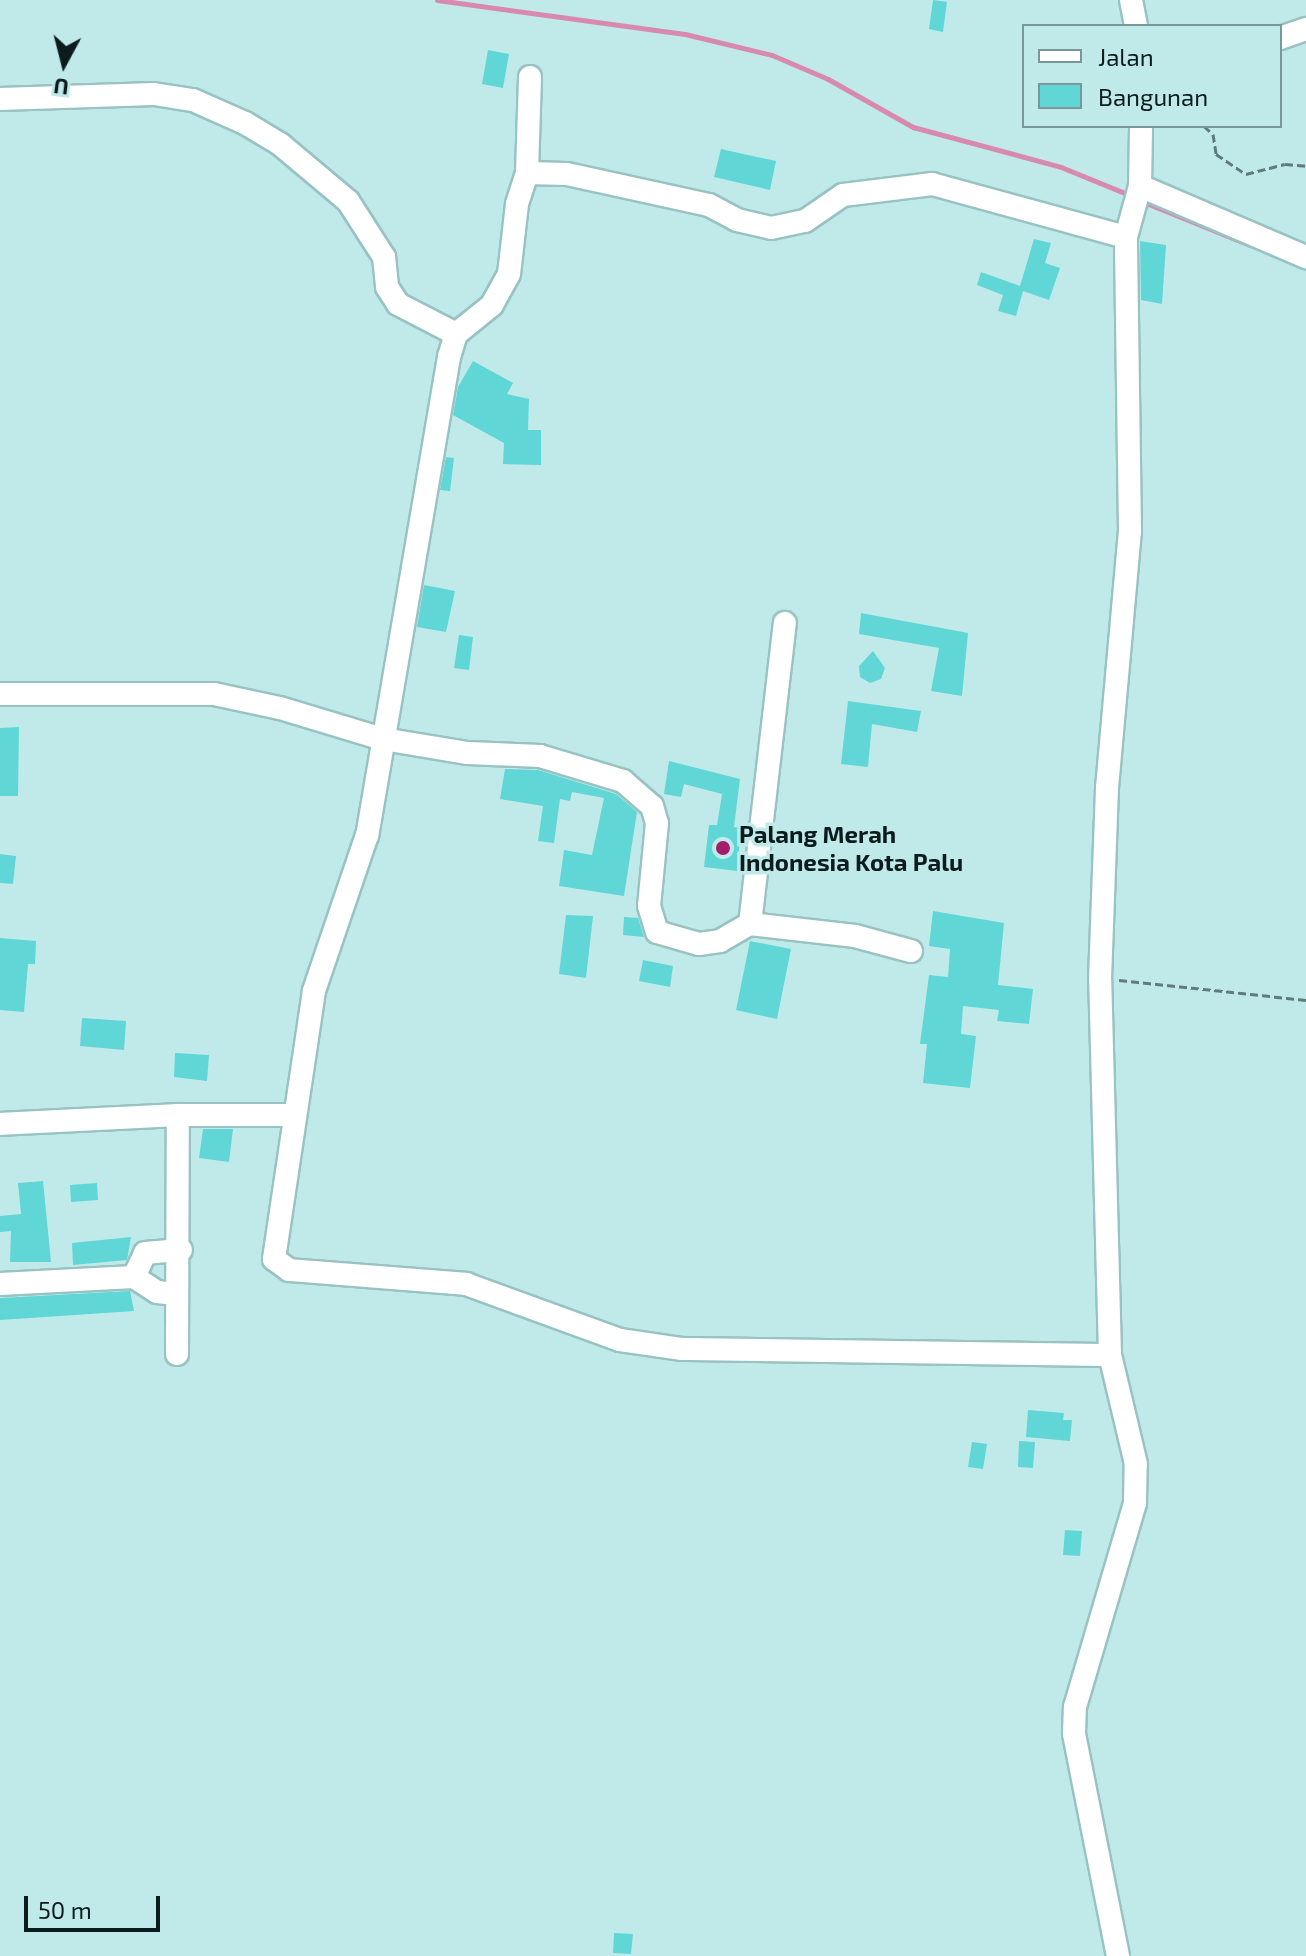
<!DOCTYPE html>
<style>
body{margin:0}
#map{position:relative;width:1306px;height:1956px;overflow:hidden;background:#c0eaea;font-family:"Exo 2",sans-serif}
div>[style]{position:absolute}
.stream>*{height:5px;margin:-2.5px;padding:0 2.5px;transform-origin:2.5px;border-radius:2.5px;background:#d78aae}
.building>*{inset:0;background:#61d6d6}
.path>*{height:3px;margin-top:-1.5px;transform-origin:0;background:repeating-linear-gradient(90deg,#5f7b7b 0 8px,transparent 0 12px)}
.roads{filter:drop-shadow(2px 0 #99c2c2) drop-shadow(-2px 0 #99c2c2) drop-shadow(0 2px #99c2c2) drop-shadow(0 -2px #99c2c2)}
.minor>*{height:22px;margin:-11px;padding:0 11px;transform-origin:11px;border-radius:11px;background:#fff}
.dots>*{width:22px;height:22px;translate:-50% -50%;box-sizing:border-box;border:4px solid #c0eaea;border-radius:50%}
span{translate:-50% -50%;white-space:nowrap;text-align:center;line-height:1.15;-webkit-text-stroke:7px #c0eaea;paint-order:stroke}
.poi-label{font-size:24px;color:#0c1b1b;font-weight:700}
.left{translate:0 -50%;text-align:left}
.legend{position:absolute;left:1022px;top:24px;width:260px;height:104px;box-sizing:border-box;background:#c0eaea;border:2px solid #789797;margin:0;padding:10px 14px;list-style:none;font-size:24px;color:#0c1b1b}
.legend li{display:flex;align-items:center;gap:16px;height:40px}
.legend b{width:40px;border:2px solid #789797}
.north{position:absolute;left:24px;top:24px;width:80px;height:80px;-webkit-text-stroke:6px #c0eaea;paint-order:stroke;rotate:187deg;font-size:22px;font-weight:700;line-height:32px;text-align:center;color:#0c1b1b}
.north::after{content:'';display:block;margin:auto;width:28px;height:36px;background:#0c1b1b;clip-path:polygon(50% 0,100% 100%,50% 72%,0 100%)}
.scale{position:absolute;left:24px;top:1896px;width:136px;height:36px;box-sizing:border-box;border:4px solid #0c1b1b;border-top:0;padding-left:10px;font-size:24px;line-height:28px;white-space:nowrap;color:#0c1b1b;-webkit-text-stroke:6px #c0eaea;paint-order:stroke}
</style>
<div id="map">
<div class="stream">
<i style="left:437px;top:0;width:250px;rotate:7.8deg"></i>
<i style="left:685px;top:34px;width:89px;rotate:13.6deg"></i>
<i style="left:772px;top:55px;width:61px;rotate:23.2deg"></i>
<i style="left:828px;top:79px;width:98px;rotate:29.5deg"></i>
<i style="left:913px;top:127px;width:153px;rotate:15.1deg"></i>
<i style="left:1061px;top:167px;width:77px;rotate:22.2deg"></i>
<i style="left:1141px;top:201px;width:118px;rotate:22deg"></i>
</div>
<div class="building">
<i style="clip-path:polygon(933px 0,947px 2px,943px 32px,929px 29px)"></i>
<i style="clip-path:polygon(488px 50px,509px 54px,503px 88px,482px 84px)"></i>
<i style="clip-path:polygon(721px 149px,776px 161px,770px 190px,714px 177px)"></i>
<i style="clip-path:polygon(1034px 239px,1051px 243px,1045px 263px,1060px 268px,1049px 300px,1023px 291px,1016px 316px,998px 311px,1003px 295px,977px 285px,981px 272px,1020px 286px)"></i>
<i style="clip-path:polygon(1140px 241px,1166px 245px,1162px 304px,1141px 300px)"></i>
<i style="clip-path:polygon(473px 361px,513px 383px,507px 394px,529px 399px,528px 430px,541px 430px,541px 465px,503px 464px,504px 443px,453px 415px,458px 387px)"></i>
<i style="clip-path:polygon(446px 457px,454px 458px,450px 491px,440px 490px)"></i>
<i style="clip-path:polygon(424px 585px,455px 591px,446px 632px,417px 627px)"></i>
<i style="clip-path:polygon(861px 613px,968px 633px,962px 696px,931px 691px,939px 648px,859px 634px)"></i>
<i style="clip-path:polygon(459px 635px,473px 637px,469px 670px,454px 668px)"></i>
<i style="clip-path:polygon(873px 651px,885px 668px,881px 679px,870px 683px,860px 677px,859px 666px)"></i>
<i style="clip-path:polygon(848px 701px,921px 711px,917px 732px,872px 724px,868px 767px,841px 764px)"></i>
<i style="clip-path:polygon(19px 727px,18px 796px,0 796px,0 728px)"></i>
<i style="clip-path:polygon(669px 761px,740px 779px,734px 827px,741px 828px,737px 871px,704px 867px,709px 825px,717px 825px,722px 794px,684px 784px,681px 797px,664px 794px)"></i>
<i style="clip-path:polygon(505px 769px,538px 770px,616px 794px,637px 812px,624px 896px,559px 886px,564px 850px,592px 855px,604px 798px,572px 792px,570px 801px,560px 799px,554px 843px,538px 841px,543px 806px,500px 799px)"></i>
<i style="clip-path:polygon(0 854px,16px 856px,13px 884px,0 883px)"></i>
<i style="clip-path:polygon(933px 911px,1004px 923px,998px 985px,1033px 989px,1029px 1024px,997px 1021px,999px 1010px,963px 1006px,961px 1034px,976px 1036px,970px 1088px,923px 1083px,927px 1044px,920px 1044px,929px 975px,948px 977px,950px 949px,929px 946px)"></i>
<i style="clip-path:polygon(566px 915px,593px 916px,586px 978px,559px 974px)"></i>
<i style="clip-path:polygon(624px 917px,638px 918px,644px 937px,623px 935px)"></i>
<i style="clip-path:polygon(0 938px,36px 941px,35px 964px,28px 964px,24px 1012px,0 1010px)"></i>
<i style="clip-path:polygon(750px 941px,791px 949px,777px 1019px,736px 1010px)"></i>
<i style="clip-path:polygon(643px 960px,673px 966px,670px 987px,639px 981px)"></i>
<i style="clip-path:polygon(82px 1018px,126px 1021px,124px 1050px,80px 1046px)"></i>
<i style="clip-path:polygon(175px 1053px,209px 1055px,207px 1081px,174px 1077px)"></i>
<i style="clip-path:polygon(203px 1129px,233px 1129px,229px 1162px,199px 1158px)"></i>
<i style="clip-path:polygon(43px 1181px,51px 1262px,10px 1262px,11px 1231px,0 1232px,0 1216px,21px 1214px,18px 1183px)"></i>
<i style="clip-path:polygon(97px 1183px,98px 1200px,71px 1202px,70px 1185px)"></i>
<i style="clip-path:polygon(131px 1237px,127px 1260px,73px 1265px,72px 1243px)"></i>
<i style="clip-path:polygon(130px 1291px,134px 1311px,0 1320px,0 1298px)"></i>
<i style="clip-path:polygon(1028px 1410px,1064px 1413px,1063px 1420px,1072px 1420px,1070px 1441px,1026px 1437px)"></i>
<i style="clip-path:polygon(1019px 1441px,1035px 1442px,1033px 1468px,1018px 1467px)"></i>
<i style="clip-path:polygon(972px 1442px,987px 1444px,983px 1469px,968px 1467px)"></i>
<i style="clip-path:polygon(1065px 1530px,1082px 1531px,1080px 1556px,1063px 1555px)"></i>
<i style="clip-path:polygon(614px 1933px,633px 1934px,631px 1954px,613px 1953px)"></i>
</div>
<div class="path">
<i style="left:1204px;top:126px;width:12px;rotate:42deg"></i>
<i style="left:1213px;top:134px;width:20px;rotate:81deg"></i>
<i style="left:1216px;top:154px;width:36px;rotate:34deg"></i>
<i style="left:1246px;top:174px;width:40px;rotate:-14.4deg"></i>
<i style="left:1285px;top:164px;width:21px;rotate:5deg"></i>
<i style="left:1119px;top:980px;width:188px;rotate:6.1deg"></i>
</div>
<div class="roads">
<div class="minor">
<i style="left:1131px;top:0;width:26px;rotate:79deg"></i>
<i style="left:1280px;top:38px;width:28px;rotate:-19deg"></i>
<i style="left:530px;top:77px;width:96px;rotate:91.8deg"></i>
<i style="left:527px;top:173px;width:33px;rotate:108deg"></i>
<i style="left:517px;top:204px;width:70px;rotate:96.5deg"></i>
<i style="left:509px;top:274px;width:35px;rotate:119deg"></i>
<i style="left:492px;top:305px;width:46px;rotate:141.1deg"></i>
<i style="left:456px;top:334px;width:24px;rotate:107deg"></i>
<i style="left:449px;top:357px;width:485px;rotate:99.7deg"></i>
<i style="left:367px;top:835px;width:165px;rotate:108.8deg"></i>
<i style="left:314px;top:991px;width:271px;rotate:98.5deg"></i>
<i style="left:274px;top:1259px;width:19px;rotate:36deg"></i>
<i style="left:289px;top:1270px;width:178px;rotate:4.5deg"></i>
<i style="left:466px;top:1284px;width:164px;rotate:20deg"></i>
<i style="left:620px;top:1340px;width:63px;rotate:8.3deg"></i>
<i style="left:682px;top:1349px;width:428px;rotate:0.8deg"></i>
<i style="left:0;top:99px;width:154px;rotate:-1.9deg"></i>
<i style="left:154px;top:94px;width:39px;rotate:9deg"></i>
<i style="left:193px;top:100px;width:57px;rotate:23.9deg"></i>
<i style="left:245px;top:123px;width:41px;rotate:31deg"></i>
<i style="left:280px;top:144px;width:89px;rotate:40deg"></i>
<i style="left:348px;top:201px;width:67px;rotate:57.3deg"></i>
<i style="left:384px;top:257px;width:30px;rotate:84deg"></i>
<i style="left:387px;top:287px;width:20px;rotate:57deg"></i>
<i style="left:398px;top:304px;width:65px;rotate:27.3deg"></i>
<i style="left:527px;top:173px;width:40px;rotate:1.4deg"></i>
<i style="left:567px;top:174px;width:145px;rotate:12.3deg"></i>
<i style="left:709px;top:205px;width:32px;rotate:28deg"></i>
<i style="left:737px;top:220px;width:35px;rotate:13deg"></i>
<i style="left:771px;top:228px;width:35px;rotate:-12deg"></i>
<i style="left:805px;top:221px;width:46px;rotate:-34.4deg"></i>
<i style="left:843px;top:195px;width:90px;rotate:-7deg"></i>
<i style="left:932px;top:184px;width:201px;rotate:15.3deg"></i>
<i style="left:1140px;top:186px;width:181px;rotate:23.2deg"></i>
<i style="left:0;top:694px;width:214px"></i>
<i style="left:214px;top:694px;width:67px;rotate:12deg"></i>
<i style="left:280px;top:708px;width:108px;rotate:16.8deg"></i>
<i style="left:383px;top:739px;width:86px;rotate:9.4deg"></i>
<i style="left:468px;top:753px;width:72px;rotate:2.4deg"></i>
<i style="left:540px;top:756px;width:87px;rotate:16.8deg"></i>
<i style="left:623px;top:781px;width:38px;rotate:41deg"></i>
<i style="left:652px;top:806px;width:18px;rotate:74deg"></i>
<i style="left:657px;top:823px;width:83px;rotate:95.5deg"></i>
<i style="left:649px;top:906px;width:27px;rotate:73deg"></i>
<i style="left:657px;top:932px;width:44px;rotate:15.9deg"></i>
<i style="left:699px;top:944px;width:21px;rotate:-8deg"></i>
<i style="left:720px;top:941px;width:34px;rotate:-30deg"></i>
<i style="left:750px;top:924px;width:106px;rotate:6.5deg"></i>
<i style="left:855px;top:936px;width:58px;rotate:15deg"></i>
<i style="left:750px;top:924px;width:303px;rotate:-83.4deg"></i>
<i style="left:0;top:1124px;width:178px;rotate:-2.9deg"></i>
<i style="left:134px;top:1277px;width:26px;rotate:-65deg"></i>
<i style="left:145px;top:1253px;width:36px;rotate:-5deg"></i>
<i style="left:0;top:1284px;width:134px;rotate:-3deg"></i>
<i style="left:134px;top:1277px;width:27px;rotate:33deg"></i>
<i style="left:157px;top:1292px;width:19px;rotate:6deg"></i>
<i style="left:177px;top:1354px;width:239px;rotate:-89.8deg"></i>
<i style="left:178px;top:1115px;width:114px"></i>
<i style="left:1118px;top:1956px;width:227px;rotate:-101.2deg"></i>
<i style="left:1074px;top:1733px;width:26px;rotate:-88deg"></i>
<i style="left:1075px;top:1707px;width:213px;rotate:-73.6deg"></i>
<i style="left:1135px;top:1503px;width:39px;rotate:-89deg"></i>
<i style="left:1136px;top:1464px;width:112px;rotate:-103.4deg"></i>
<i style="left:1110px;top:1355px;width:376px;rotate:-91.5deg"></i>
<i style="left:1100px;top:979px;width:191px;rotate:-87.9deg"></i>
<i style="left:1107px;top:788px;width:257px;rotate:-84.9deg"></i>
<i style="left:1130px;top:532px;width:295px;rotate:-90.8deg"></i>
<i style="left:1126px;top:237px;width:53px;rotate:-74.6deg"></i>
<i style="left:1140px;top:186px;width:60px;rotate:-89deg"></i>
</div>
</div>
<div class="dots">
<i style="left:723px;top:848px;background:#a21e6c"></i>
</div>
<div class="poi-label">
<span class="left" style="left:739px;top:848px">Palang Merah<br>Indonesia Kota Palu</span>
</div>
<ul class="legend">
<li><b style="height:10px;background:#fff"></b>Jalan</li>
<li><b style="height:22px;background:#61d6d6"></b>Bangunan</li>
</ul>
<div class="north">U</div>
<div class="scale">50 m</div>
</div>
